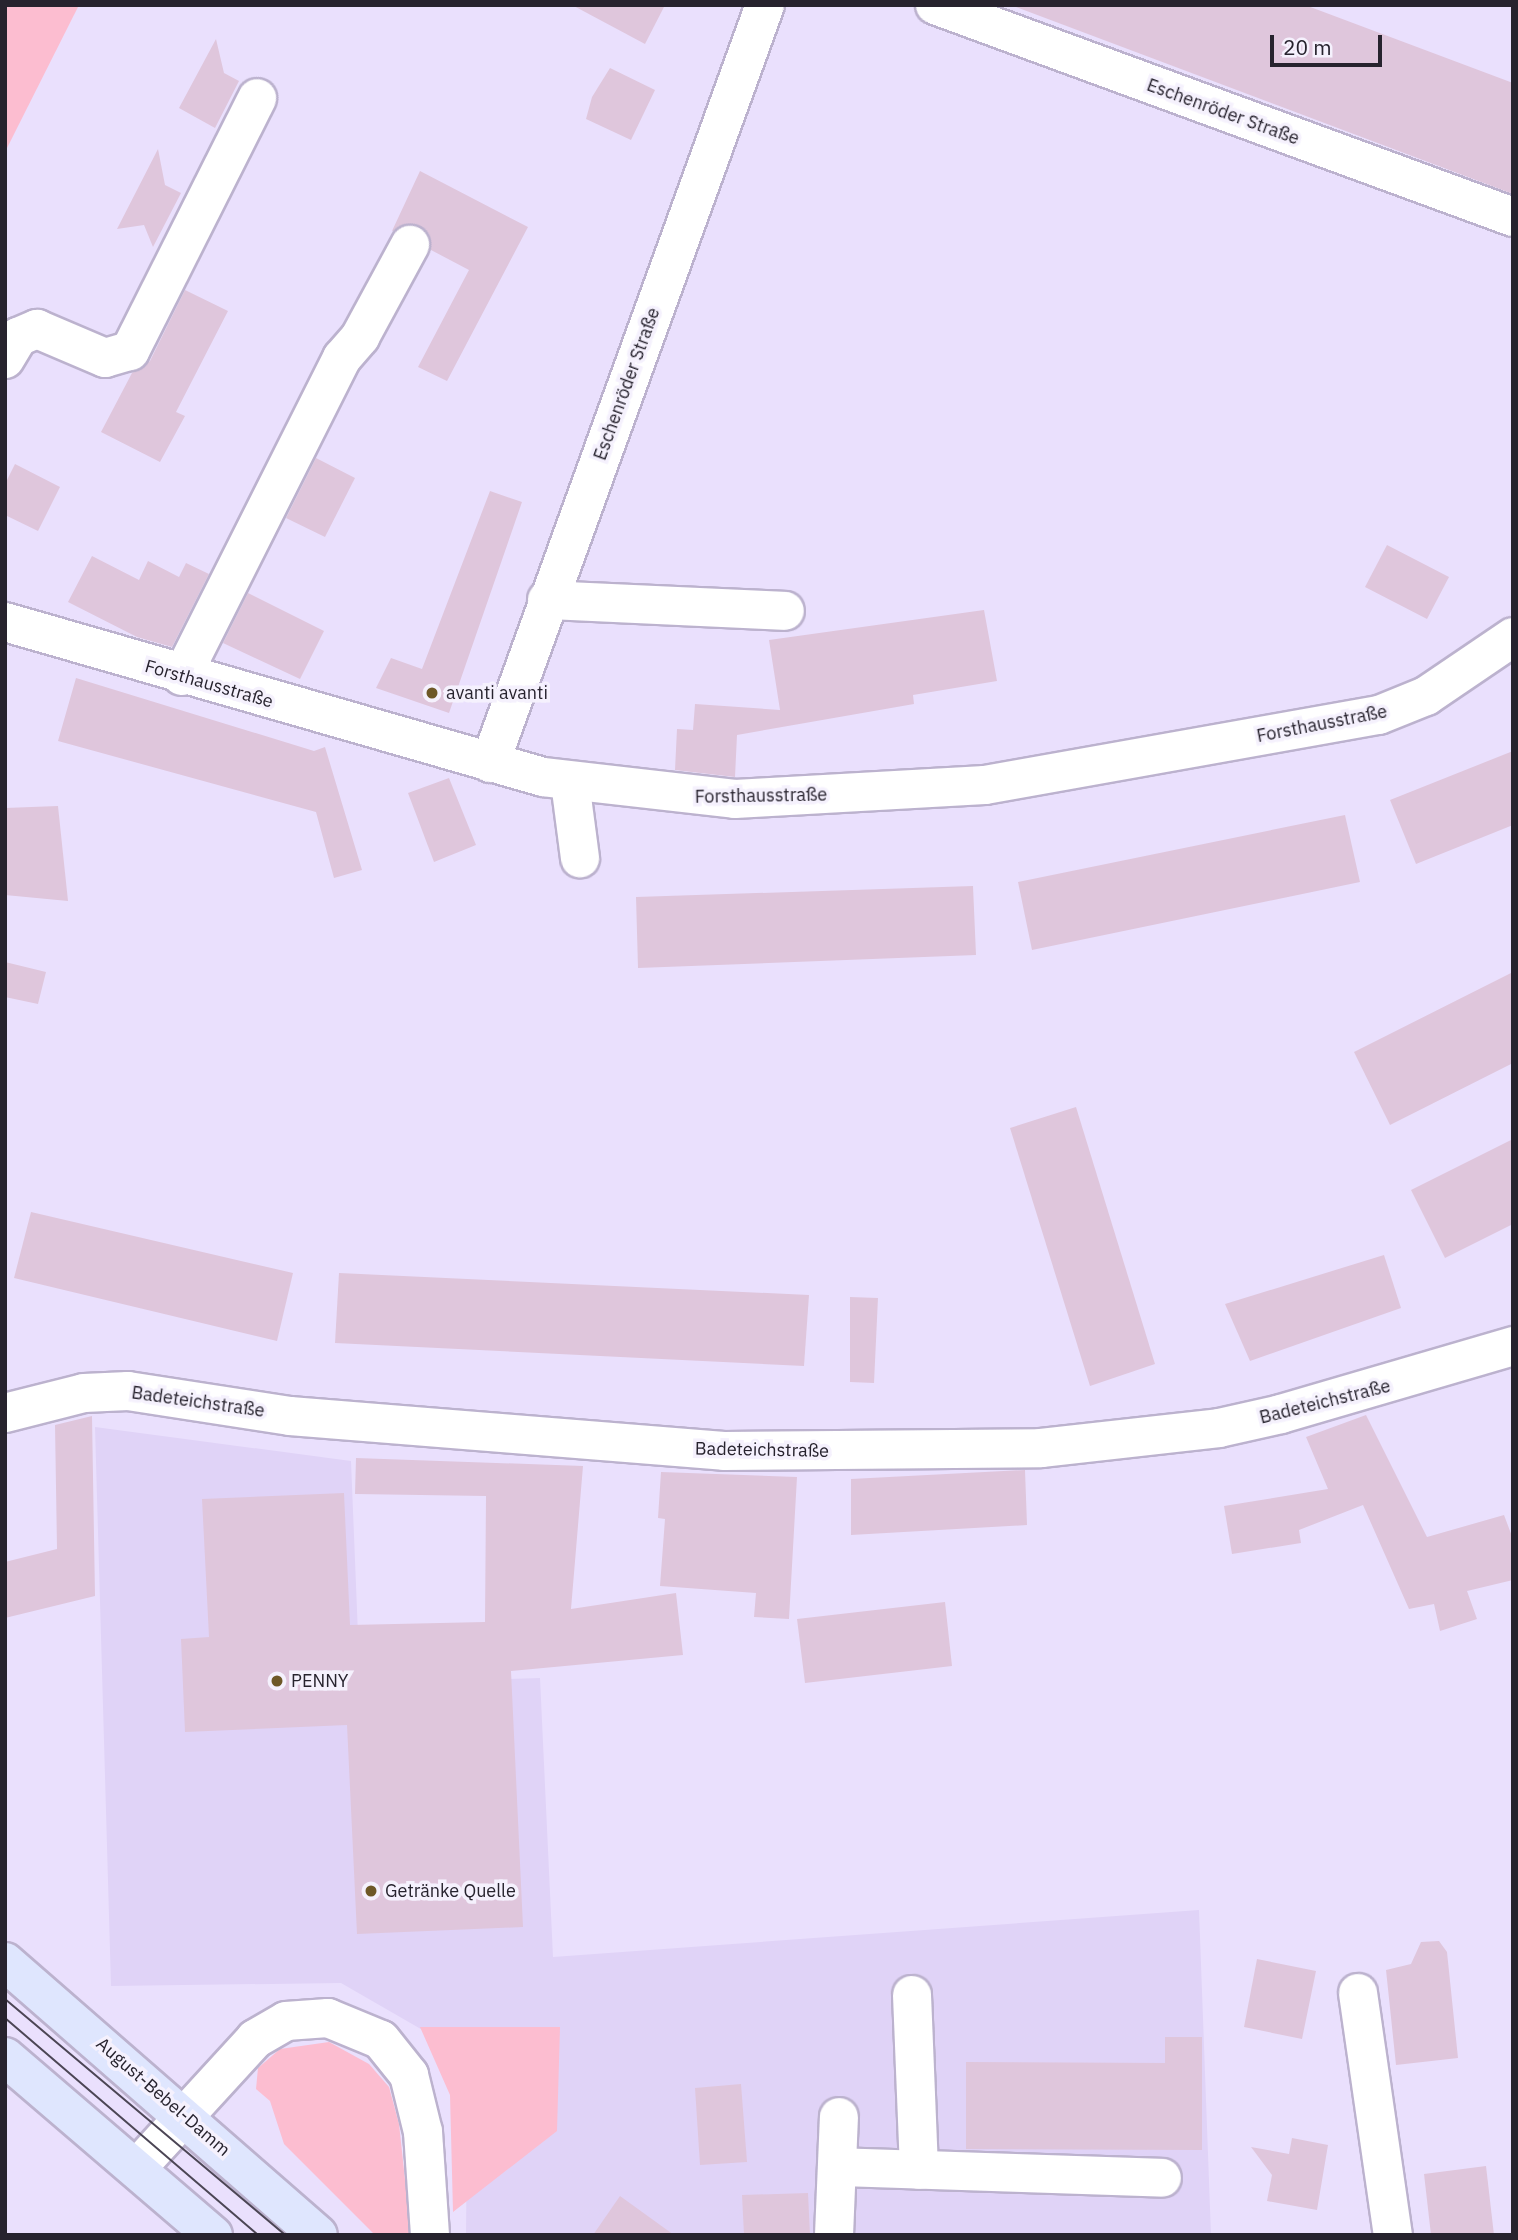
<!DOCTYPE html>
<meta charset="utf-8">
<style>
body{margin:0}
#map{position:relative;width:1518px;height:2240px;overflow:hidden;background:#eae0fd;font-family:"IBM Plex Sans",sans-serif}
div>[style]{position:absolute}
.built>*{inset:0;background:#e0d3f7}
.green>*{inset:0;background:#fcbdd0}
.building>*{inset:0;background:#dfc6dc}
.roads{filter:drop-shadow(2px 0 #bcb2ce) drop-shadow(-2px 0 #bcb2ce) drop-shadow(0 2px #bcb2ce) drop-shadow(0 -2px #bcb2ce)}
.minor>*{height:38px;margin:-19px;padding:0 19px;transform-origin:19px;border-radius:19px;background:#fff}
.major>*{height:38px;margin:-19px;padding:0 19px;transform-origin:19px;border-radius:19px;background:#dfe6fe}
.tram>*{height:2px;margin:-1px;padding:0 1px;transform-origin:1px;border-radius:1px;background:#4c4655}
.dots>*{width:19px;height:19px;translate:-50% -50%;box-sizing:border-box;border:4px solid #f5f1fd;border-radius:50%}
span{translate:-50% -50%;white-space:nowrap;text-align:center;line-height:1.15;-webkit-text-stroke:7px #f5f1fd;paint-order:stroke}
.street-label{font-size:18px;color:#27232e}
.poi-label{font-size:18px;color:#27232e}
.left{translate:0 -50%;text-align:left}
.frame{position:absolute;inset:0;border:7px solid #27232e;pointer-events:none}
.scale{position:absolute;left:1270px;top:35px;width:112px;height:32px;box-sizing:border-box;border:4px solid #27232e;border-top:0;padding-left:9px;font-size:21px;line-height:24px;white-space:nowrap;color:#27232e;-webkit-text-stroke:5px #f5f1fd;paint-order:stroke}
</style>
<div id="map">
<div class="built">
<i style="clip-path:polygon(95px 1427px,351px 1461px,360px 1684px,540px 1678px,553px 1957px,1199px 1910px,1211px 2235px,466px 2235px,467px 2120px,426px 2032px,341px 1983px,111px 1986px)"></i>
</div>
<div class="green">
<i style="clip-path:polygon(5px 5px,79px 5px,5px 152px)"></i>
<i style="clip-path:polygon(420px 2027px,560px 2027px,557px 2131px,453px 2212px,450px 2095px)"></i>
<i style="clip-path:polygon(329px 2042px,369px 2064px,389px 2087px,399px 2124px,411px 2235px,375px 2235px,284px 2144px,270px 2101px,256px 2089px,258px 2068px,280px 2049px)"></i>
</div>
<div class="building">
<i style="clip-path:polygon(572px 5px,665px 5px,645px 44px)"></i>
<i style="clip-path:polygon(1011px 5px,1305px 5px,1513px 83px,1513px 194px)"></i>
<i style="clip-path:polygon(216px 39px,224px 73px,239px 81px,215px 128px,179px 108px)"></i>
<i style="clip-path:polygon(610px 68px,655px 90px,631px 140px,586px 119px,592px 97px)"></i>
<i style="clip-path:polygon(158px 149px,165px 185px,181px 193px,153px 247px,144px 225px,117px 229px)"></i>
<i style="clip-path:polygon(420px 171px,528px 227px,447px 381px,418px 367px,469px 270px,431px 250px,429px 234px,420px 226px,392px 231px)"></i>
<i style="clip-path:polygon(185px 290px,228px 311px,176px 412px,185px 416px,160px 462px,101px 432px,132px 373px,150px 361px)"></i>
<i style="clip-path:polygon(316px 458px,355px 478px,325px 537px,286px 518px)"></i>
<i style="clip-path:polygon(15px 464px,60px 487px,38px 531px,5px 515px,5px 484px)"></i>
<i style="clip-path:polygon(490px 491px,522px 502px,449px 713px,376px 688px,391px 658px,422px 669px)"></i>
<i style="clip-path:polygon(1387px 545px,1449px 577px,1427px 619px,1365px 587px)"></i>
<i style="clip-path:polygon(92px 556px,139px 580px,148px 561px,179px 577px,186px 563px,209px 574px,172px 647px,137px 637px,68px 602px)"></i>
<i style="clip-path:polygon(248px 593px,324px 631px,300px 679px,223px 643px)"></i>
<i style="clip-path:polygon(984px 610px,997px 681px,913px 695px,914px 704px,737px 735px,735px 777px,675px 770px,677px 729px,693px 730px,695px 704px,780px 710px,769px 640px)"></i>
<i style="clip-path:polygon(76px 678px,314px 751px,325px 747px,362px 870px,334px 878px,316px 812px,58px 741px)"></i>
<i style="clip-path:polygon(1513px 751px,1513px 825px,1416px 864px,1390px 800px)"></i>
<i style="clip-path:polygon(449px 778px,476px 845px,434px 862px,408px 793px)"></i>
<i style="clip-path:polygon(58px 806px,68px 901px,5px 895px,5px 808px)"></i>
<i style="clip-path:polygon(1345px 815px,1360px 882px,1032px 950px,1018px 882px)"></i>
<i style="clip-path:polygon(973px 886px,976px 955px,638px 968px,636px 897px)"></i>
<i style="clip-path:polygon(5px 962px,46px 972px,38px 1004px,5px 997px)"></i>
<i style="clip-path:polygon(1513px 972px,1513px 1063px,1390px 1125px,1354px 1052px)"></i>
<i style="clip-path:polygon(1076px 1107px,1155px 1364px,1090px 1386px,1010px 1128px)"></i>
<i style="clip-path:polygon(1513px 1139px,1513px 1224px,1445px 1258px,1411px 1190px)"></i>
<i style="clip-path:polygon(31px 1212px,293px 1273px,277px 1341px,14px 1278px)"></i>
<i style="clip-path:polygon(1384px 1255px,1401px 1308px,1250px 1361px,1225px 1304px)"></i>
<i style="clip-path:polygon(339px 1273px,809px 1295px,804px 1366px,335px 1343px)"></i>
<i style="clip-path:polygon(850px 1297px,878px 1298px,874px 1383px,850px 1382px)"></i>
<i style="clip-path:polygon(1366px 1415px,1427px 1537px,1504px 1515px,1513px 1539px,1513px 1580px,1467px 1591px,1477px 1619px,1440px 1631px,1434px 1604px,1409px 1609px,1363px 1505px,1299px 1530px,1301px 1543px,1232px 1554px,1224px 1506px,1328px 1489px,1306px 1437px)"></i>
<i style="clip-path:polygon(92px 1416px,95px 1596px,5px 1618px,5px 1562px,57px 1549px,55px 1425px)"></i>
<i style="clip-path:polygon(356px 1458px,583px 1466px,571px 1609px,676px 1593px,683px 1655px,511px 1671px,523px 1927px,357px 1934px,347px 1725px,185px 1732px,181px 1639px,209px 1637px,202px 1499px,344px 1493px,350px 1625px,485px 1622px,486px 1496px,355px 1494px)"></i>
<i style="clip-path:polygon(1025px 1470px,1027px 1525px,851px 1535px,851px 1479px)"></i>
<i style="clip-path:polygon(661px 1472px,797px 1477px,789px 1619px,754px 1617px,756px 1593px,660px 1586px,665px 1519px,658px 1518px)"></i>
<i style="clip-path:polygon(945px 1602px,952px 1666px,805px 1683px,797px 1619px)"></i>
<i style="clip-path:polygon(1439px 1941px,1447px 1952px,1458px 2058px,1396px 2065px,1386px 1970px,1411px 1964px,1421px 1942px)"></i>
<i style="clip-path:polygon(1257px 1959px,1316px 1971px,1302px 2039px,1244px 2027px)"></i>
<i style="clip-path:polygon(1165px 2037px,1202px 2037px,1202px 2150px,966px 2149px,966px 2062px,1165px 2063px)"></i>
<i style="clip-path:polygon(741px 2084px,747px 2162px,700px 2165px,695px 2088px)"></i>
<i style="clip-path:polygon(1292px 2138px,1328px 2145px,1317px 2210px,1267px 2201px,1272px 2175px,1251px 2147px,1289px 2154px)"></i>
<i style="clip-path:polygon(1486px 2166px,1494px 2235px,1431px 2235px,1424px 2174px)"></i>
<i style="clip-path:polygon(808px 2193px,810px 2235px,744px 2235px,742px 2195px)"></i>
<i style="clip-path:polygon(620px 2196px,674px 2235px,593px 2235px)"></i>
</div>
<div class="roads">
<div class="minor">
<i style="left:935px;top:5px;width:616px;rotate:20.14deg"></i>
<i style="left:5px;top:359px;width:26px;rotate:-59deg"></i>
<i style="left:18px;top:337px;width:21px;rotate:-23deg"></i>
<i style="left:37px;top:329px;width:74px;rotate:23.1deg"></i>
<i style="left:105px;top:358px;width:26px;rotate:-16deg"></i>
<i style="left:130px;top:351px;width:283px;rotate:-63.3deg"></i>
<i style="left:547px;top:600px;width:238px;rotate:2.6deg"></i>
<i style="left:5px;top:622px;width:560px;rotate:16.07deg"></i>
<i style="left:543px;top:777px;width:193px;rotate:6.5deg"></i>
<i style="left:735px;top:799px;width:250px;rotate:-3.2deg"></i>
<i style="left:985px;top:785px;width:400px;rotate:-10.1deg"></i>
<i style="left:1379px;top:715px;width:51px;rotate:-22deg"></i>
<i style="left:1426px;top:696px;width:105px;rotate:-34.1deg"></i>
<i style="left:182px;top:676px;width:356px;rotate:-63.3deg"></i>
<i style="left:342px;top:358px;width:28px;rotate:-49deg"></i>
<i style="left:360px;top:337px;width:105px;rotate:-61.5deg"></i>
<i style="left:490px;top:763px;width:806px;rotate:-70.06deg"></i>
<i style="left:570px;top:782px;width:77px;rotate:82.5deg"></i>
<i style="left:5px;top:1413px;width:81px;rotate:-14.2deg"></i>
<i style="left:84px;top:1393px;width:44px;rotate:-2.6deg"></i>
<i style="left:128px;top:1391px;width:164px;rotate:8.8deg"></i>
<i style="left:290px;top:1416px;width:435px;rotate:4.6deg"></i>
<i style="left:724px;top:1451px;width:317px;rotate:-0.5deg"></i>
<i style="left:1041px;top:1448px;width:179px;rotate:-6.4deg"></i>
<i style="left:1219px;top:1428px;width:64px;rotate:-12.7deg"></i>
<i style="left:1281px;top:1414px;width:242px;rotate:-16.3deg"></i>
<i style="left:1358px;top:1993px;width:245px;rotate:81.8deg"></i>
<i style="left:912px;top:1995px;width:175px;rotate:87.7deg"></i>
<i style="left:838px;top:2167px;width:324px;rotate:1.9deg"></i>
<i style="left:137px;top:2168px;width:175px;rotate:-47.5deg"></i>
<i style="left:255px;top:2039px;width:36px;rotate:-30deg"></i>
<i style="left:286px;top:2021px;width:42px;rotate:-4.1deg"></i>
<i style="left:328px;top:2018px;width:57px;rotate:22.5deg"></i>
<i style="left:381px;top:2040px;width:45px;rotate:51.3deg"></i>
<i style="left:409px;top:2075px;width:59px;rotate:76.2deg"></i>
<i style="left:423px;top:2132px;width:103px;rotate:86.1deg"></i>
<i style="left:834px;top:2235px;width:118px;rotate:-87.6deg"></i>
</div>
<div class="major">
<i style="left:5px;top:1962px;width:415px;rotate:41.1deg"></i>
<i style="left:5px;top:2057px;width:274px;rotate:40.6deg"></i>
</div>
</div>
<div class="tram">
<i style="left:5px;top:1999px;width:366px;rotate:40.1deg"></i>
<i style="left:5px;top:2018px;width:333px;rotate:40.6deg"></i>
</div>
<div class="dots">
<i style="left:432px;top:693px;background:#6e5827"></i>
<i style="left:277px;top:1681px;background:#6e5827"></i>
<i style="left:371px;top:1891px;background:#6e5827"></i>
</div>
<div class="street-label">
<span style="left:1223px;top:112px;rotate:20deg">Eschenröder Straße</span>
<span style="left:627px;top:384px;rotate:-70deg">Eschenröder Straße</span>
<span style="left:209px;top:684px;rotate:16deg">Forsthausstraße</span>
<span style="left:1322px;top:724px;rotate:-11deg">Forsthausstraße</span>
<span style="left:761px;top:796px;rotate:-1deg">Forsthausstraße</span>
<span style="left:198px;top:1402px;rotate:8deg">Badeteichstraße</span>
<span style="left:1325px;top:1402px;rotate:-14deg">Badeteichstraße</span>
<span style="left:762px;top:1450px;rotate:1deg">Badeteichstraße</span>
<span style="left:163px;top:2097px;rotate:41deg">August-Bebel-Damm</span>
</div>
<div class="poi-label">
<span class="left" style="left:446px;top:693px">avanti avanti</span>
<span class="left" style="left:291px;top:1681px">PENNY</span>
<span class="left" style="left:385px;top:1891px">Getränke Quelle</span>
</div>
<div class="frame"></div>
<div class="scale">20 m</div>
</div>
